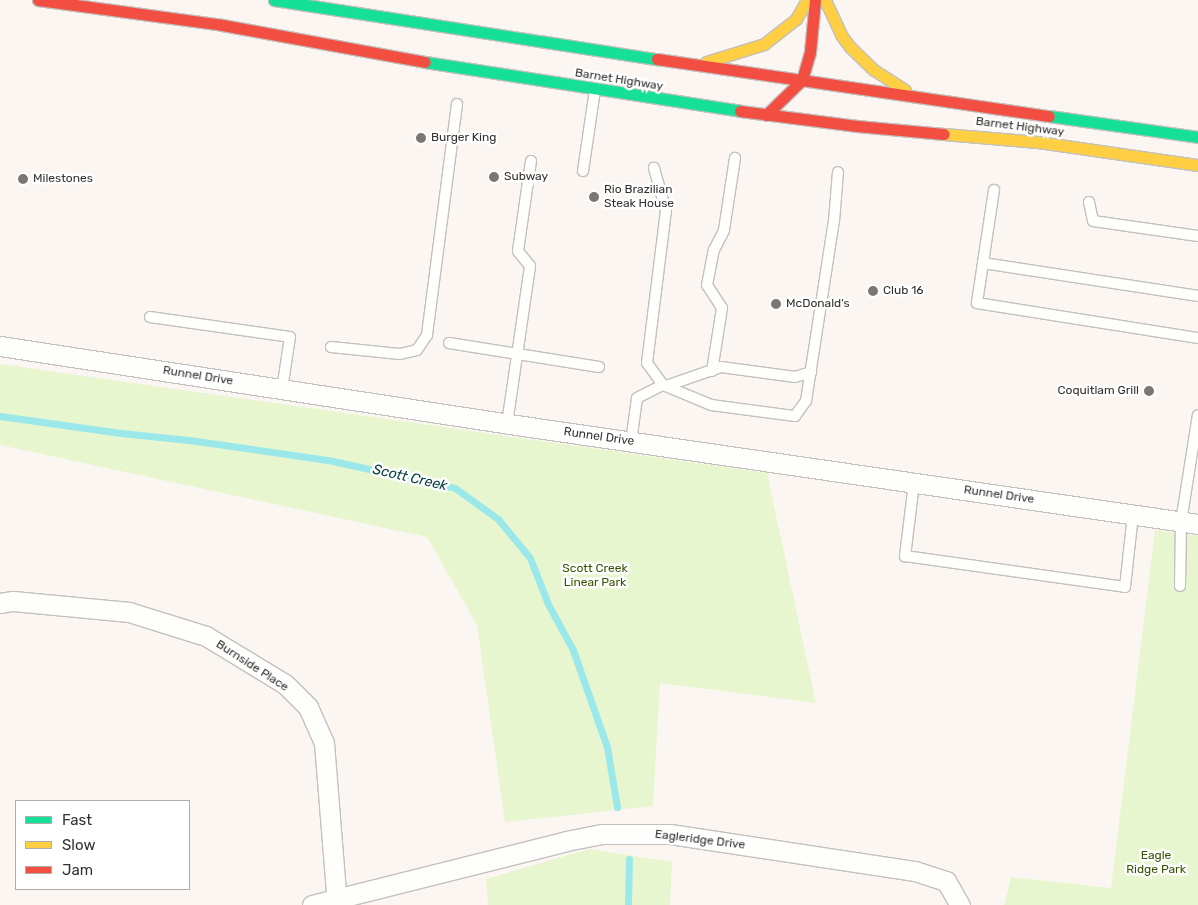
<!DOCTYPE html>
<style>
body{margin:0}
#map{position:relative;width:1198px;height:905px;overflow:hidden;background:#fbf6f2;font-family:Rubik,sans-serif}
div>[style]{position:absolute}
.green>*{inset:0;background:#e8f6d0}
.stream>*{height:7px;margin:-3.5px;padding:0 3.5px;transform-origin:3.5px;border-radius:3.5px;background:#9ae8e9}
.roads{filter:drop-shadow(1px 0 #c3c0bd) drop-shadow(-1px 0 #c3c0bd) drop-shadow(0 1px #c3c0bd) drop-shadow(0 -1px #c3c0bd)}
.lane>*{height:10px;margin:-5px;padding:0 5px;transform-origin:5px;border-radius:5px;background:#fefefd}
.street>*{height:19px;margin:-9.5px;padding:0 9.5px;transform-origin:9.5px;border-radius:9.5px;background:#fefefd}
.fast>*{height:11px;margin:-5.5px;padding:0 5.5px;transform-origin:5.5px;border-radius:5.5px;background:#16e098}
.slow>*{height:11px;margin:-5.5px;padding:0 5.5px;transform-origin:5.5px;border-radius:5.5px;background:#ffcf43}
.jam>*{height:11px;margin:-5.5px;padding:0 5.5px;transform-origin:5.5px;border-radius:5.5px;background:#f24e42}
.dots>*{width:14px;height:14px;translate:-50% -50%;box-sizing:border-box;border:2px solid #fff;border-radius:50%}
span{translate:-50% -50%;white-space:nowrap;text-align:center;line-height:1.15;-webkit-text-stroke:5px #fff;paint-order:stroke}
.street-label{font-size:12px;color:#35312e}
.poi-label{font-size:12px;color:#35312e}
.left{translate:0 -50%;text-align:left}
.right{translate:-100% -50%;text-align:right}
.park-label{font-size:12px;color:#375300}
.water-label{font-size:14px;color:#063e3f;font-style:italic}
.legend{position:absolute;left:15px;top:800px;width:175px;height:90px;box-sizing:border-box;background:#fff;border:1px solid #aeadab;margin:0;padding:6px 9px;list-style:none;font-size:15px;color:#35312e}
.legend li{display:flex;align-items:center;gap:10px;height:25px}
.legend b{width:25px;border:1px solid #aeadab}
</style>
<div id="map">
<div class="green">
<i style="clip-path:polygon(0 364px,767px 473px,816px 703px,660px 683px,653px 806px,505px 822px,477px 625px,427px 537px,0 445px)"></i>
<i style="clip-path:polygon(1155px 530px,1198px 536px,1198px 905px,1004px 905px,1011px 877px,1111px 888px)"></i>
<i style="clip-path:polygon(589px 849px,672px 862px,670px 905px,488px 905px,486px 879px)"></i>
</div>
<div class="stream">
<i style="left:0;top:416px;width:122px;rotate:8deg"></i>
<i style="left:121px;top:433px;width:68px;rotate:5.9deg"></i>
<i style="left:189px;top:440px;width:140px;rotate:8.2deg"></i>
<i style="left:328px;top:460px;width:130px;rotate:12.4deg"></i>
<i style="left:455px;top:488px;width:53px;rotate:35.8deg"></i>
<i style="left:498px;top:519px;width:50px;rotate:50.6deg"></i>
<i style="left:530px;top:558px;width:49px;rotate:68.6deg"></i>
<i style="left:548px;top:604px;width:52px;rotate:61.5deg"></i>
<i style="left:573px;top:650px;width:103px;rotate:70.7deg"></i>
<i style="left:607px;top:747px;width:61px;rotate:80.5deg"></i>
<i style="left:628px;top:905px;width:46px;rotate:-88.8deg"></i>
</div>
<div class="roads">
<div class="lane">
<i style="left:583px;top:171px;width:82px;rotate:-81.6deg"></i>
<i style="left:994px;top:190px;width:114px;rotate:98.6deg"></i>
<i style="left:977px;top:303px;width:224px;rotate:9deg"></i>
<i style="left:1089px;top:202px;width:19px;rotate:78deg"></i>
<i style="left:1093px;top:221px;width:106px;rotate:8.1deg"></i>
<i style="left:983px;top:263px;width:218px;rotate:8.7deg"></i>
<i style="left:150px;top:317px;width:141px;rotate:8.1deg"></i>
<i style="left:290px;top:337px;width:53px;rotate:98.7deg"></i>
<i style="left:449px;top:343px;width:152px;rotate:9.1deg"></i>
<i style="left:331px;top:347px;width:69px;rotate:5.8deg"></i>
<i style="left:400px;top:354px;width:17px;rotate:-13deg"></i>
<i style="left:417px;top:350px;width:18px;rotate:-56deg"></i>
<i style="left:427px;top:335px;width:233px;rotate:-82.6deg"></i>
<i style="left:712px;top:371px;width:64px;rotate:-81deg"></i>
<i style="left:722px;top:308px;width:27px;rotate:-123deg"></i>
<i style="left:707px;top:285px;width:36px;rotate:-79deg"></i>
<i style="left:714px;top:250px;width:22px;rotate:-63deg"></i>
<i style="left:724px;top:230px;width:73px;rotate:-81.3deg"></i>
<i style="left:663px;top:385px;width:52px;rotate:22.6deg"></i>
<i style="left:711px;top:405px;width:85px;rotate:7.5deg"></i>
<i style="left:795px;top:416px;width:19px;rotate:-54deg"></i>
<i style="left:806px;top:401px;width:182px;rotate:-81.2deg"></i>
<i style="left:834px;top:221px;width:49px;rotate:-85.3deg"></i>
<i style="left:666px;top:386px;width:58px;rotate:-19.1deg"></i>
<i style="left:721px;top:367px;width:75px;rotate:7.7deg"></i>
<i style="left:795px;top:377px;width:17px;rotate:-17deg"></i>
<i style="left:507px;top:424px;width:160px;rotate:-81.7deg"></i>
<i style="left:530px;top:266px;width:19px;rotate:-129deg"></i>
<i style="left:518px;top:251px;width:91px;rotate:-81.8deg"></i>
<i style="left:631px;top:442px;width:44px;rotate:-82.2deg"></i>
<i style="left:637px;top:398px;width:29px;rotate:-27deg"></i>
<i style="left:663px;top:385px;width:27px;rotate:-126deg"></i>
<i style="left:647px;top:363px;width:153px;rotate:-82.9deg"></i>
<i style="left:666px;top:211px;width:45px;rotate:-105.6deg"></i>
<i style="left:914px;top:483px;width:74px;rotate:97deg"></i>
<i style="left:905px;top:556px;width:222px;rotate:8deg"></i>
<i style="left:1125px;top:587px;width:72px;rotate:-83.7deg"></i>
<i style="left:1180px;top:586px;width:64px;rotate:-89.1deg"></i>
<i style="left:1181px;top:522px;width:108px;rotate:-81deg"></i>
</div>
<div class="street">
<i style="left:0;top:346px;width:529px;rotate:8.7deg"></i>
<i style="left:523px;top:426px;width:682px;rotate:8.26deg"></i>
<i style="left:0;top:603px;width:13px;rotate:-9deg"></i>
<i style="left:13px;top:601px;width:117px;rotate:5.4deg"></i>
<i style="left:129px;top:612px;width:81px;rotate:17.3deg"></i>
<i style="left:206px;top:636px;width:92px;rotate:31.3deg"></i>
<i style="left:285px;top:684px;width:33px;rotate:45deg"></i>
<i style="left:308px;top:707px;width:39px;rotate:66deg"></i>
<i style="left:324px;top:743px;width:163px;rotate:85.4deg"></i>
<i style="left:312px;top:905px;width:262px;rotate:-14.1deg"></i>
<i style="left:566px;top:841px;width:37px;rotate:-11deg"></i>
<i style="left:602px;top:834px;width:68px"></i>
<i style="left:670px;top:834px;width:248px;rotate:8.6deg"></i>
<i style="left:915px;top:871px;width:33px;rotate:18deg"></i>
<i style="left:946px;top:881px;width:28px;rotate:60deg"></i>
</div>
<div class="fast">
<i style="left:274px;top:0;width:388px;rotate:8.8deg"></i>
<i style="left:425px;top:62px;width:319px;rotate:8.8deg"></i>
<i style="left:1049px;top:116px;width:150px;rotate:8deg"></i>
</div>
<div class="slow">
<i style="left:825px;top:0;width:38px;rotate:65deg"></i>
<i style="left:841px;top:35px;width:15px;rotate:53deg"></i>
<i style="left:850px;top:47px;width:33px;rotate:44deg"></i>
<i style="left:874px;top:70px;width:37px;rotate:33deg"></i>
<i style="left:706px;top:62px;width:61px;rotate:-17.2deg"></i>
<i style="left:764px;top:44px;width:41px;rotate:-38deg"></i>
<i style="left:796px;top:19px;width:22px;rotate:-60deg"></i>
<i style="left:944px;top:134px;width:94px;rotate:4.9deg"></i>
<i style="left:1038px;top:142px;width:162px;rotate:8.2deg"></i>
</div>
<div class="jam">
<i style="left:38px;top:0;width:186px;rotate:7.7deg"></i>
<i style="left:222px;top:25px;width:206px;rotate:10.3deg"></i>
<i style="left:657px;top:59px;width:396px;rotate:8.3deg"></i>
<i style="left:740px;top:111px;width:118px;rotate:7.3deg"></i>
<i style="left:857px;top:126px;width:87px;rotate:5.3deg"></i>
<i style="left:766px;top:115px;width:50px;rotate:-44.2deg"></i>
<i style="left:802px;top:80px;width:29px;rotate:-74deg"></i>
<i style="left:810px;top:52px;width:52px;rotate:-84.5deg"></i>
</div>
</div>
<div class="dots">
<i style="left:421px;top:138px;background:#7a7673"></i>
<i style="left:494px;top:177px;background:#7a7673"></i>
<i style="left:23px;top:179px;background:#7a7673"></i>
<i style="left:594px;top:197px;background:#7a7673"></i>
<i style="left:873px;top:291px;background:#7a7673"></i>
<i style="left:776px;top:304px;background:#7a7673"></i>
<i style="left:1149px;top:391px;background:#7a7673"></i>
</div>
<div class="street-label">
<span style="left:619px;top:80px;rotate:9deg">Barnet Highway</span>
<span style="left:1020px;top:127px;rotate:7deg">Barnet Highway</span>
<span style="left:198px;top:376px;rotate:9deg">Runnel Drive</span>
<span style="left:599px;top:437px;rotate:8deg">Runnel Drive</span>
<span style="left:999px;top:495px;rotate:8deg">Runnel Drive</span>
<span style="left:252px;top:666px;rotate:33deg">Burnside Place</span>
<span style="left:700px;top:840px;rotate:7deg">Eagleridge Drive</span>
</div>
<div class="poi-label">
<span class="left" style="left:431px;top:138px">Burger King</span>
<span class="left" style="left:504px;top:177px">Subway</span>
<span class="left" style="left:33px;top:179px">Milestones</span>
<span class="left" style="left:604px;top:197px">Rio Brazilian<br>Steak House</span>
<span class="left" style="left:883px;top:291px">Club 16</span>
<span class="left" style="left:786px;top:304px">McDonald's</span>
<span class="right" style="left:1139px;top:391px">Coquitlam Grill</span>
</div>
<div class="park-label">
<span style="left:595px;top:576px">Scott Creek<br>Linear Park</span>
<span style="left:1156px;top:863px">Eagle<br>Ridge Park</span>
</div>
<div class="water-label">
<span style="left:410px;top:478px;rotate:13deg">Scott Creek</span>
</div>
<ul class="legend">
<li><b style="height:6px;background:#16e098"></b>Fast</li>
<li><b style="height:6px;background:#ffcf43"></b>Slow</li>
<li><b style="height:6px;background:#f24e42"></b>Jam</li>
</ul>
</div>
